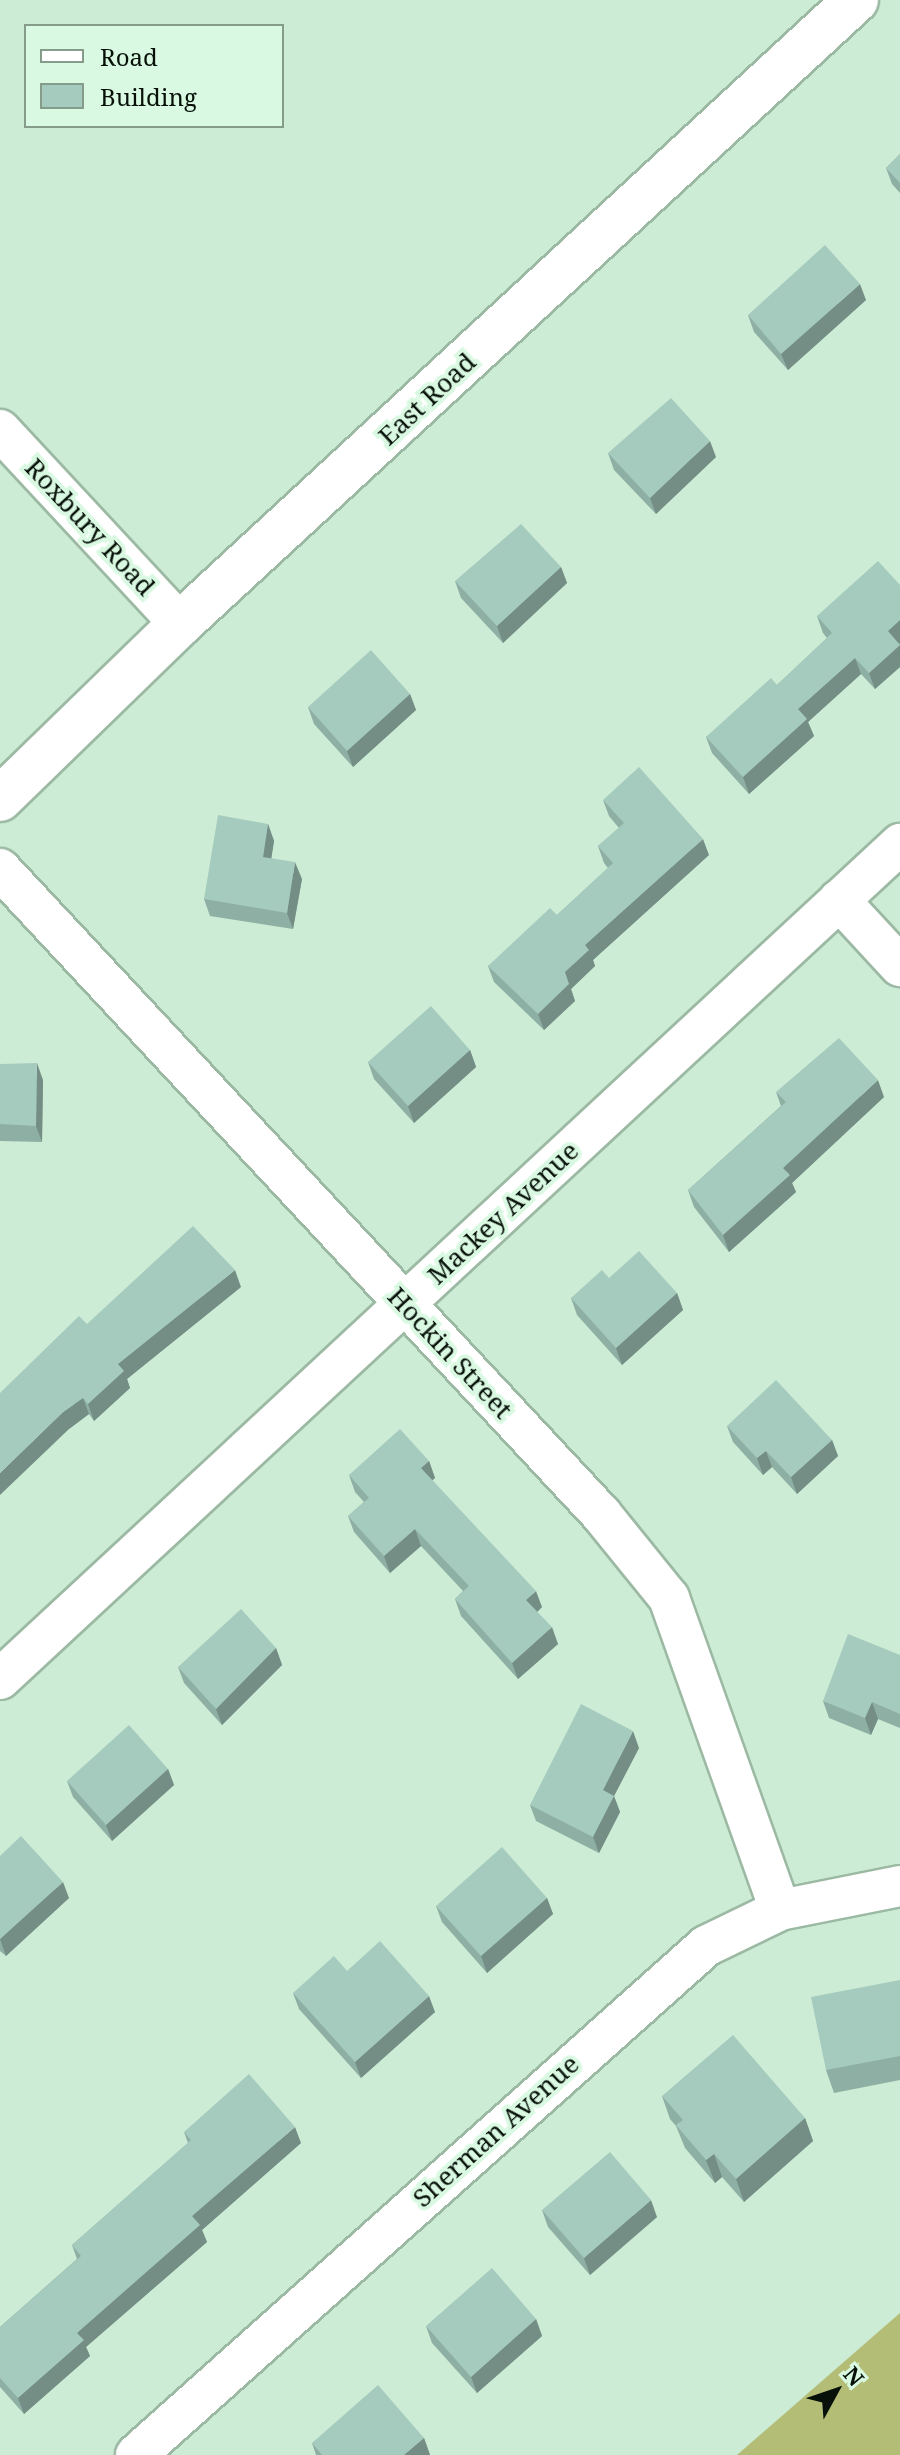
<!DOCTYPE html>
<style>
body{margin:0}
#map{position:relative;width:900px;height:2455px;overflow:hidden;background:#cdecd5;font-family:"Noto Serif",serif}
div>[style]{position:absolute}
.forest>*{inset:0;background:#b3bd76}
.roads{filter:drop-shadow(2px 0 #9cb9a3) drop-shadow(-2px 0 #9cb9a3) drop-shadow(0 2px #9cb9a3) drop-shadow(0 -2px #9cb9a3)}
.minor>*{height:40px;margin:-20px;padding:0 20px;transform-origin:20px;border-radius:20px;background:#fff}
.tertiary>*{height:44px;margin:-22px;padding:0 22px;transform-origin:22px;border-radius:22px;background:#fff}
.wall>*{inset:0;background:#8eafa3}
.shaded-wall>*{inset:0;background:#748e85}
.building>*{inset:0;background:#a5cbbe}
span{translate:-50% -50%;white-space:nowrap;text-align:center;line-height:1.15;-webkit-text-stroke:8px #daf9e2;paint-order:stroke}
.street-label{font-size:26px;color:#071109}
.legend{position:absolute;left:24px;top:24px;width:260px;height:104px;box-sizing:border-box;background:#daf9e2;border:2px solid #869c8b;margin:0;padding:10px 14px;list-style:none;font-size:24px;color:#071109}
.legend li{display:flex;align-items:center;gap:16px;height:40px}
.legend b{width:40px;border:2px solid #869c8b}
.north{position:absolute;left:796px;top:2351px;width:80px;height:80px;-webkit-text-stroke:6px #daf9e2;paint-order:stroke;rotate:50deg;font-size:22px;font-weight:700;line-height:32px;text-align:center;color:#071109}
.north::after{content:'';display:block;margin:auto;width:28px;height:36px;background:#071109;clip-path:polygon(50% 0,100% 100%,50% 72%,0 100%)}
</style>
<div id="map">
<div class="forest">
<i style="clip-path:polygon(900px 2313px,900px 2455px,737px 2455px)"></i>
</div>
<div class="roads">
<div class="minor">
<i style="left:0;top:430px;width:265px;rotate:47.1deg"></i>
<i style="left:0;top:869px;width:882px;rotate:47.02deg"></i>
<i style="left:601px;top:1514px;width:108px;rotate:51deg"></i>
<i style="left:669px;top:1598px;width:331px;rotate:70.4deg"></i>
<i style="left:839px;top:900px;width:90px;rotate:47.3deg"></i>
<i style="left:0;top:1679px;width:1228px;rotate:-42.85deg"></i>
<i style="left:136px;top:2455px;width:764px;rotate:-41.76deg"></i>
<i style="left:706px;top:1946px;width:82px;rotate:-25.9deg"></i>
<i style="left:780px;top:1910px;width:122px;rotate:-11.3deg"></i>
</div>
<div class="tertiary">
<i style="left:0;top:799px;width:251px;rotate:-44.2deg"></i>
<i style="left:180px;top:624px;width:920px;rotate:-42.71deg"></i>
</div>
</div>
<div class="wall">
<i style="clip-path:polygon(900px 154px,900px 193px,892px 184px,886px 168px)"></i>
<i style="clip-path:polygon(866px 300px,788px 370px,754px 332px,748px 315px)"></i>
<i style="clip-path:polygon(608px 453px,716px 457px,656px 514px,614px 470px)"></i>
<i style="clip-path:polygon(561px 567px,567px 583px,503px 643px,461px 598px,455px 581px)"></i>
<i style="clip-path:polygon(900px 585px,900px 667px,875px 689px,861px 674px,808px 722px,814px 736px,749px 794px,712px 753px,706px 737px,777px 685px,827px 638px,823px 633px,817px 616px)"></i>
<i style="clip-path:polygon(410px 694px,416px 710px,353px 767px,314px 724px,308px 707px)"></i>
<i style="clip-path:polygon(603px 800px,709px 855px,593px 960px,595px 966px,571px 989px,575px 1001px,544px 1030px,494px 982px,488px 966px,557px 915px,608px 868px,604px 863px,598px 846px,619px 828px,609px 816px)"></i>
<i style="clip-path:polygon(268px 824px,274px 841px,271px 858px,302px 879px,293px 929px,210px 916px,204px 899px)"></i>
<i style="clip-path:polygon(470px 1050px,476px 1067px,414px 1123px,374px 1079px,368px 1062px)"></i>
<i style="clip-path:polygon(0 1064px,43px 1080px,42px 1142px,0 1141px)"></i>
<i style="clip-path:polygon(776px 1092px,884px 1097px,792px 1183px,796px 1192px,729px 1252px,694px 1207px,688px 1190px,781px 1106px)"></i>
<i style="clip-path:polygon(609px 1278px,677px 1293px,683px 1310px,622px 1365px,577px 1315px,571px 1298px)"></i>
<i style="clip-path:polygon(241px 1287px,127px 1379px,130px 1388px,94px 1421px,89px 1414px,69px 1429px,87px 1324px)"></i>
<i style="clip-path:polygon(727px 1426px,832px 1440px,838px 1456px,797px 1494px,772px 1467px,763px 1475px,733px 1442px)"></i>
<i style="clip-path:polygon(429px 1461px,435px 1478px,432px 1480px,542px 1607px,537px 1612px,558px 1644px,518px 1679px,461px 1616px,455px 1599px,463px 1591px,421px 1546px,390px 1573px,354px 1532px,348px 1516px,364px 1502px,355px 1492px,349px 1475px)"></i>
<i style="clip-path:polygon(276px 1648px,282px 1665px,222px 1725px,184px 1683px,178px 1667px)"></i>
<i style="clip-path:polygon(900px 1655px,900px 1728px,878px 1719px,871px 1735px,829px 1718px,823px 1701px)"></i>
<i style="clip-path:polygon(639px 1748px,614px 1796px,620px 1812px,599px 1853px,536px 1821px,530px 1805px)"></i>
<i style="clip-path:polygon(168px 1769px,174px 1785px,112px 1841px,73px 1797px,67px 1781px)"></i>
<i style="clip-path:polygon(0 1856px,69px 1898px,6px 1956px,0 1951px)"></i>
<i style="clip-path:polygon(547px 1898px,553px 1914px,487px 1973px,442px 1922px,436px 1906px)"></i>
<i style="clip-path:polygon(900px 1980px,900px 2080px,834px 2093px,826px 2070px)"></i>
<i style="clip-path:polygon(293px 1993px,435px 2012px,361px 2078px,299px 2009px)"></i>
<i style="clip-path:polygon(662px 2096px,805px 2118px,813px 2141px,744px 2202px,722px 2177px,715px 2183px,685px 2148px,676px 2126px,670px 2119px)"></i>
<i style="clip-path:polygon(184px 2132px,301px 2143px,202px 2230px,207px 2242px,86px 2347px,90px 2356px,24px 2414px,0 2387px,0 2327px,77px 2259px,72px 2245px,188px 2143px)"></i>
<i style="clip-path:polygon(542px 2210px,657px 2217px,590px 2275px,548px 2227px)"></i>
<i style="clip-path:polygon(536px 2319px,542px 2336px,477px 2393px,432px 2343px,426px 2326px)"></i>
<i style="clip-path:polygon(424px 2438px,430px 2455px,316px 2455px,312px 2443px)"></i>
</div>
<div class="shaded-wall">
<i style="clip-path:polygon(860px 284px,866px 300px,788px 370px,781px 354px)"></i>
<i style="clip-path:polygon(710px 441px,716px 457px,656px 514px,650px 498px)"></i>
<i style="clip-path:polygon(561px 567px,567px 583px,503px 643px,497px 626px)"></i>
<i style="clip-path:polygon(900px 620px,900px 643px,894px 648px,888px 631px)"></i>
<i style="clip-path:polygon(900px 645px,900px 667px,875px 689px,869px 673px)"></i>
<i style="clip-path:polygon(855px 658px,861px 674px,808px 722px,814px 736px,749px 794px,743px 777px,798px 709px)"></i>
<i style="clip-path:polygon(410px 694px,416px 710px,353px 767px,347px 751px)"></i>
<i style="clip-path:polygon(268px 824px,274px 841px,269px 874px,263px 857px)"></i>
<i style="clip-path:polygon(703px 839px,709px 855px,593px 960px,595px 966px,571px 989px,575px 1001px,544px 1030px,538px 1014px,565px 972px,585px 945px)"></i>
<i style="clip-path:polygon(295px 862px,302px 879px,293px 929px,287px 913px)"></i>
<i style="clip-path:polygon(470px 1050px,476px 1067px,414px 1123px,408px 1106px)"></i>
<i style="clip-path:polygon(37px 1063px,43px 1080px,42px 1142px,36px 1126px)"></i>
<i style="clip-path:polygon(878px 1080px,884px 1097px,792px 1183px,796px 1192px,729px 1252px,723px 1235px,783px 1168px)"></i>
<i style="clip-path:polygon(235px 1270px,241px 1287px,127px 1379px,130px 1388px,94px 1421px,88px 1404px,118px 1364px)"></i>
<i style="clip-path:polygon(677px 1293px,683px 1310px,622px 1365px,616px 1348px)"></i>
<i style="clip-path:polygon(83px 1398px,89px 1414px,69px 1429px,0 1495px,0 1473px,63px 1412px)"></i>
<i style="clip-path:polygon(832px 1440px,838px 1456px,797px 1494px,791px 1477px)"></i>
<i style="clip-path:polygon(766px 1451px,772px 1467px,763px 1475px,757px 1458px)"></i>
<i style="clip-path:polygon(429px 1461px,435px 1478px,427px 1485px,421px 1468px)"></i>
<i style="clip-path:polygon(415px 1529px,421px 1546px,390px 1573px,384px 1556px)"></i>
<i style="clip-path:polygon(536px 1591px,542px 1607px,532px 1617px,526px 1600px)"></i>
<i style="clip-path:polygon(552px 1627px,558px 1644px,518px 1679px,512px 1663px)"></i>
<i style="clip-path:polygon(276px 1648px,282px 1665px,222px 1725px,216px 1709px)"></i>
<i style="clip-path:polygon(872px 1702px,878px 1719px,871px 1735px,865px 1718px)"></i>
<i style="clip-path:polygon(633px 1731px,639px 1748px,614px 1796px,620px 1812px,599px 1853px,593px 1837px,603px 1790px)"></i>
<i style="clip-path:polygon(168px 1769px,174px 1785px,112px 1841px,106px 1825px)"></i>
<i style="clip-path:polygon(63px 1882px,69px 1898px,6px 1956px,0 1939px)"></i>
<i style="clip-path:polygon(547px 1898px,553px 1914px,487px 1973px,481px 1956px)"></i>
<i style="clip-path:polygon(429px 1996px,435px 2012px,361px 2078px,355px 2062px)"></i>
<i style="clip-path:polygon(805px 2118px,813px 2141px,744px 2202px,736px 2179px)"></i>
<i style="clip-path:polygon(295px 2127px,301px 2143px,202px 2230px,207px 2242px,86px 2347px,90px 2356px,24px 2414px,18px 2398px,77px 2333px,192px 2216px)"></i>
<i style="clip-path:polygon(714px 2154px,722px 2177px,715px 2183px,706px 2160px)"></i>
<i style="clip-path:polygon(651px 2200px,657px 2217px,590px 2275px,584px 2258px)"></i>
<i style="clip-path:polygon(536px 2319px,542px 2336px,477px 2393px,471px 2377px)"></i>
<i style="clip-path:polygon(424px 2438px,430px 2455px,404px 2455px)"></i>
</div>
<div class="building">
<i style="clip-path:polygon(900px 154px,900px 183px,886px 168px)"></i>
<i style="clip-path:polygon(825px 245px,860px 284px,781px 354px,748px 315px)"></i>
<i style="clip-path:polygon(671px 398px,710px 441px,650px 498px,608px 453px)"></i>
<i style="clip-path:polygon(521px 524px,561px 567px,497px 626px,455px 581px)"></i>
<i style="clip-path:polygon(878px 561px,900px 585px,900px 620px,888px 631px,900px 645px,869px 673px,855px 658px,798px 709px,807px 719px,743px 777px,706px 737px,771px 678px,777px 685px,832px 633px,817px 616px)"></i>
<i style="clip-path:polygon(371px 650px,410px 694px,347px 751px,308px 707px)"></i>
<i style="clip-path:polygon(639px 767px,703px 839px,585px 945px,589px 950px,565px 972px,569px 984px,538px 1014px,488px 966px,550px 908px,557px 915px,613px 863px,598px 846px,624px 823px,603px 800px)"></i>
<i style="clip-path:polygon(218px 815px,268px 824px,263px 857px,295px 862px,287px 913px,204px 899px)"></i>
<i style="clip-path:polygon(431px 1006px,470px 1050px,408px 1106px,368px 1062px)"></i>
<i style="clip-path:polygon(839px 1038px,878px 1080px,783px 1168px,790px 1175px,723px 1235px,688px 1190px,786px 1102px,776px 1092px)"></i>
<i style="clip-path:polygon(37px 1063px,36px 1126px,0 1124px,0 1064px)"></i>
<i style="clip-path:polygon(193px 1226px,235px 1270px,118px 1364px,124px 1371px,88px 1404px,83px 1398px,63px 1412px,0 1473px,0 1393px,79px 1316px,87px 1324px)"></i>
<i style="clip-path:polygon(639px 1251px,677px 1293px,616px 1348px,571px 1298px,602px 1270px,609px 1278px)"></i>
<i style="clip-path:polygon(776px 1380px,832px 1440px,791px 1477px,766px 1451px,757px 1458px,727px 1426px)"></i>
<i style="clip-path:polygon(400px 1429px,429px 1461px,421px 1468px,536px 1591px,526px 1600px,552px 1627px,512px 1663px,455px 1599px,469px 1586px,415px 1529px,384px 1556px,348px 1516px,369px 1498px,349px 1475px)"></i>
<i style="clip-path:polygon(241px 1609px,276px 1648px,216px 1709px,178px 1667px)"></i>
<i style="clip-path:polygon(848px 1634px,900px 1655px,900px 1714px,872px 1702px,865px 1718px,823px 1701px)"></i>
<i style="clip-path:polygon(581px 1704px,633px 1731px,603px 1790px,614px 1796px,593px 1837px,530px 1805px)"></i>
<i style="clip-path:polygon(129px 1725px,168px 1769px,106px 1825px,67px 1781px)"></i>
<i style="clip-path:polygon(21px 1836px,63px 1882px,0 1939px,0 1856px)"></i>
<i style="clip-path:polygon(502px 1847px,547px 1898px,481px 1956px,436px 1906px)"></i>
<i style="clip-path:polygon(380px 1941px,429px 1996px,355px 2062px,293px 1993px,334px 1956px,347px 1971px)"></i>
<i style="clip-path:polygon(900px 1980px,900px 2056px,826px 2070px,811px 1997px)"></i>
<i style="clip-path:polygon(733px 2035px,805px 2118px,736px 2179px,714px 2154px,706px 2160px,676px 2125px,683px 2120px,662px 2096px)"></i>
<i style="clip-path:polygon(249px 2074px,295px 2127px,192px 2216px,200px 2225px,77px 2333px,84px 2340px,18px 2398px,0 2378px,0 2327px,81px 2256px,72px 2245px,191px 2140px,184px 2132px)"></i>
<i style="clip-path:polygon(610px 2152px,651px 2200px,584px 2258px,542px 2210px)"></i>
<i style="clip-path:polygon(492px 2268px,536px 2319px,471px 2377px,426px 2326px)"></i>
<i style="clip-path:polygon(378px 2385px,424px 2438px,404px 2455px,322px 2455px,312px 2443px)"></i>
</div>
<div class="street-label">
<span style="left:427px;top:399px;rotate:-43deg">East Road</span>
<span style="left:90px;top:527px;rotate:47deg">Roxbury Road</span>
<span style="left:503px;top:1213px;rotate:-43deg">Mackey Avenue</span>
<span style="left:450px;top:1353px;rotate:47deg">Hockin Street</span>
<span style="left:496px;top:2131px;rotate:-42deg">Sherman Avenue</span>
</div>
<ul class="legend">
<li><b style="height:10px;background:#fff"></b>Road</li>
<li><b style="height:22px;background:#a5cbbe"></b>Building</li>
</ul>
<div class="north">N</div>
</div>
